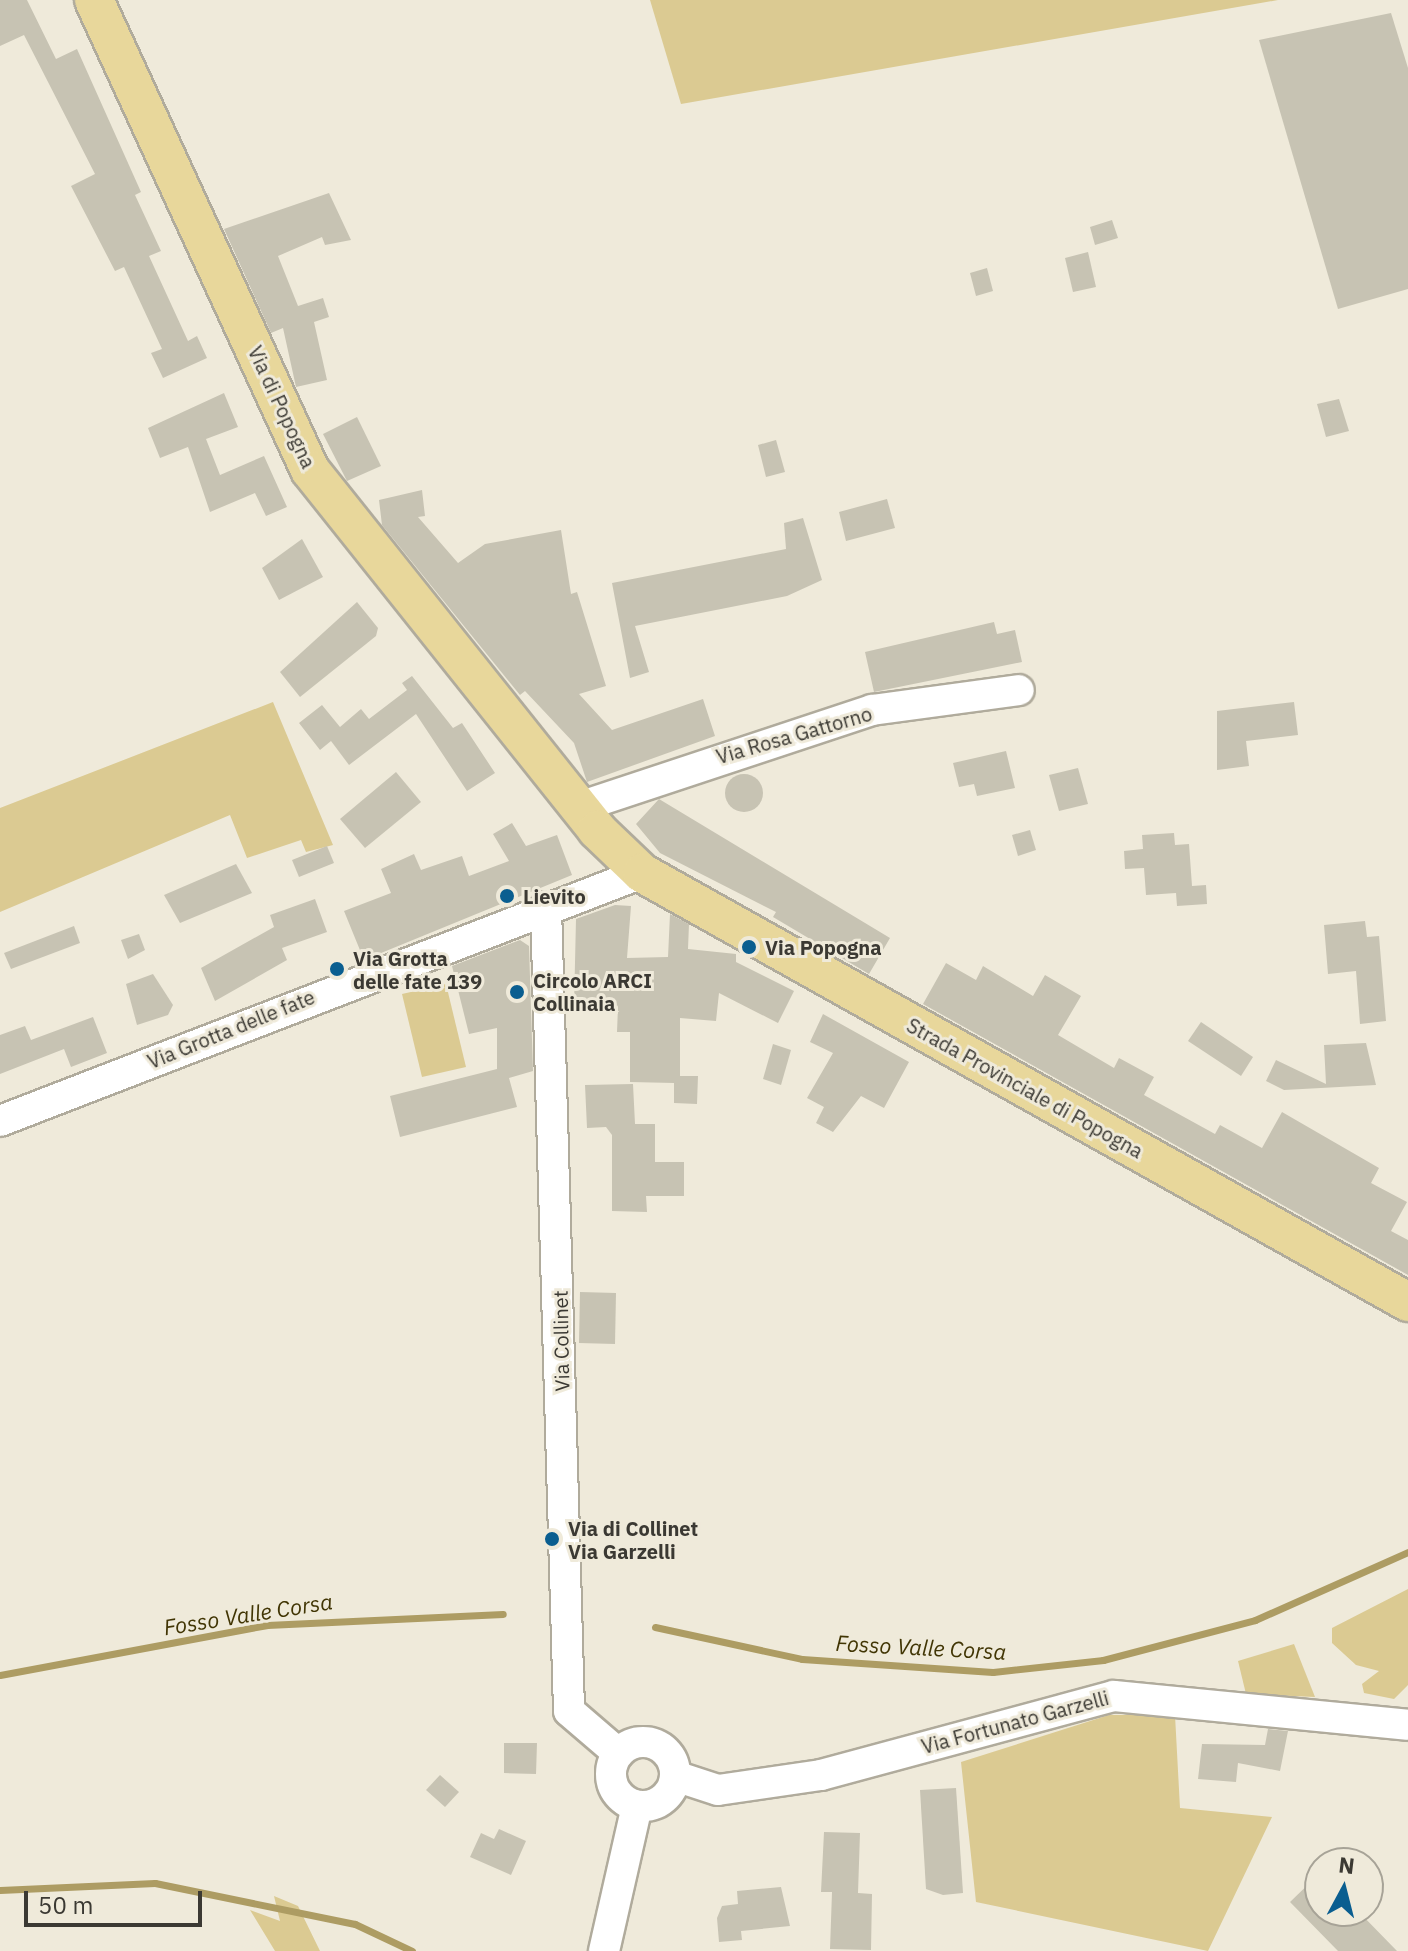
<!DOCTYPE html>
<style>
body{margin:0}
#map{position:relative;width:1408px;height:1951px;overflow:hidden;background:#efeada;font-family:"IBM Plex Sans",sans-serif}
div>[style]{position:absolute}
.green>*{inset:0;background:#dbca92}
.stream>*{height:7px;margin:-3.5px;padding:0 3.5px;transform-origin:3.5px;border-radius:3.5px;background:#ad9c63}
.building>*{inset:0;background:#c7c3b3}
.round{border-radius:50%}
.roads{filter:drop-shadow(2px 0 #b0ab9c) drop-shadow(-2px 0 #b0ab9c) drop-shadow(0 2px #b0ab9c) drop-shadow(0 -2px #b0ab9c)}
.minor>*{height:30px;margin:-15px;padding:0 15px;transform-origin:15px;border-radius:15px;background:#fff}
.minor>.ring{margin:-15px;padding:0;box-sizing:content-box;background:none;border:30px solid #fff;border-radius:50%}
.major>*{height:38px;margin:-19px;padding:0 19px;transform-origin:19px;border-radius:19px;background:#e8d79b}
.dots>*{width:22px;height:22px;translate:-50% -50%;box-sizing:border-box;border:4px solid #efeada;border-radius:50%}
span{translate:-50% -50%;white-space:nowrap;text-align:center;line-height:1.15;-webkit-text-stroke:6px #efeada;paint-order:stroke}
.street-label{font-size:20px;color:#3b3933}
.poi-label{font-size:20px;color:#3b3933;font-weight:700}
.left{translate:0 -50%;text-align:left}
.water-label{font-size:22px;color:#413504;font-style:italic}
.north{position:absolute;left:1304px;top:1847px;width:80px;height:80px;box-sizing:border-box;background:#efeada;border:2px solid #a7a397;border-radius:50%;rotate:7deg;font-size:22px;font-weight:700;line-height:32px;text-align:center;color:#3b3933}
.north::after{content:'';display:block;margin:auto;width:28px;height:36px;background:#0a5e90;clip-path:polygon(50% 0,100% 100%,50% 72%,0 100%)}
.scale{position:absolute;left:24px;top:1891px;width:178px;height:36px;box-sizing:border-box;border:4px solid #3b3933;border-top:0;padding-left:10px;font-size:24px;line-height:28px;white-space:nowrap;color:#3b3933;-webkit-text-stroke:6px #efeada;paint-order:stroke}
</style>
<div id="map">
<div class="green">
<i style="clip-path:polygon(650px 0,1278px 0,681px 104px)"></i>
<i style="clip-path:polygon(273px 702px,333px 845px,306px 852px,301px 840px,247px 858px,230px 815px,0 912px,0 808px)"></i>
<i style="clip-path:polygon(446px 984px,466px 1067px,422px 1077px,402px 994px)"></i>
<i style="clip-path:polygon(1408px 1589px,1408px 1685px,1394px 1699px,1364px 1693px,1362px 1684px,1379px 1671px,1356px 1665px,1332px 1643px,1332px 1628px)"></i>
<i style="clip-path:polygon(1294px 1644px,1315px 1697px,1246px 1694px,1238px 1661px)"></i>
<i style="clip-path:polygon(1109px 1715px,1175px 1715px,1180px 1808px,1272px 1817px,1208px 1951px,976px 1902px,961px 1762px)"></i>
<i style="clip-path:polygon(274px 1896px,298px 1906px,320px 1951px,275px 1951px,250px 1910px,280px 1921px)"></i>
</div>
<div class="stream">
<i style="left:655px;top:1627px;width:150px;rotate:12.3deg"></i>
<i style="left:802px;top:1659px;width:191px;rotate:3.9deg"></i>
<i style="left:993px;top:1672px;width:111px;rotate:-6.2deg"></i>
<i style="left:1103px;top:1660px;width:157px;rotate:-14.7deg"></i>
<i style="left:1255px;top:1620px;width:167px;rotate:-24deg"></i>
<i style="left:0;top:1675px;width:272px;rotate:-10.6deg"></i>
<i style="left:267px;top:1625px;width:236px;rotate:-2.7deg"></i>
<i style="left:0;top:1890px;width:155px;rotate:-2.6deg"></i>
<i style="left:155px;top:1883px;width:204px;rotate:11.6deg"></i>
<i style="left:355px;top:1924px;width:63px;rotate:25.3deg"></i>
</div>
<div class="building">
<i style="clip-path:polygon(0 0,27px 0,56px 59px,77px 49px,141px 192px,135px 195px,161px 251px,149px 256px,188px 341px,197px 336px,207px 358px,163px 378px,151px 353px,162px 349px,124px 267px,115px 271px,71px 186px,95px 174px,24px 35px,0 46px)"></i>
<i style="clip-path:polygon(1391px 13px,1408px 68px,1408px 289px,1338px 309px,1259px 40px)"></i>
<i style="clip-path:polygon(329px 193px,351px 240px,325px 245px,322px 237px,278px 256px,298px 306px,323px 298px,329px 317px,314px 322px,327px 380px,296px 387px,283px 328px,271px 333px,224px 229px)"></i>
<i style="clip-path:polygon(1112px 220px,1118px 238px,1095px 245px,1090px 227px)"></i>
<i style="clip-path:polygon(1088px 252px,1096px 287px,1073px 292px,1065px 258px)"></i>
<i style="clip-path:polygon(987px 268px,993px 291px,976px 296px,970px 273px)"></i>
<i style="clip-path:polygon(224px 393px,238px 427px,206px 439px,220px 475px,264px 456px,287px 507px,266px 516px,255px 493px,210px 512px,188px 447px,160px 458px,148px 428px)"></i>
<i style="clip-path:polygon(1339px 399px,1349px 431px,1326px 437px,1317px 404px)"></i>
<i style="clip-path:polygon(357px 417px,381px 466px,347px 481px,323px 434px)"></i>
<i style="clip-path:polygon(776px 440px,785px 472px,766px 477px,758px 445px)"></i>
<i style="clip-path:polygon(422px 490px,425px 516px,418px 517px,458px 563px,485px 544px,561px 530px,571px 594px,577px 592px,606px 686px,579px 694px,612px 730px,703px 699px,715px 736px,587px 782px,574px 743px,525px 691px,520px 695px,382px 525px,379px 500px)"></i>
<i style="clip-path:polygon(887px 499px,895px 528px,846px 541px,839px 512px)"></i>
<i style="clip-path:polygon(803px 518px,822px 580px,787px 596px,635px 626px,649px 672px,630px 678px,612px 583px,786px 549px,784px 523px)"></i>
<i style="clip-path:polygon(302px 539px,323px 577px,279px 600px,262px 568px)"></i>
<i style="clip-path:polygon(357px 602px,378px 628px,376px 636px,300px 697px,280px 672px)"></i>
<i style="clip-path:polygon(994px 622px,997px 634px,1015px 630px,1022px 662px,874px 692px,865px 652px)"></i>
<i style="clip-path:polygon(412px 676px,453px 728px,462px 723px,495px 773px,467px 791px,416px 714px,349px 765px,331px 741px,320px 750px,299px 723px,322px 705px,340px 727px,361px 709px,369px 719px,407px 690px,402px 683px)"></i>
<i style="clip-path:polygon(1294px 702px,1298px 735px,1246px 741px,1249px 766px,1217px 770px,1217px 711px)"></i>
<i style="clip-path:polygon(1006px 751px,1015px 788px,977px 796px,974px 784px,959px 787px,953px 763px)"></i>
<i style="clip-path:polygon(1078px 768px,1088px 804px,1059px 811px,1049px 775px)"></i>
<i style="clip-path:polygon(396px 772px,421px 802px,365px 848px,340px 819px)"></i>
<i class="round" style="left:725px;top:774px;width:38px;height:38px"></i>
<i style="clip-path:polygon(659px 799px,890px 938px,869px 974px,773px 917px,776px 912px,660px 853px,636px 824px)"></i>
<i style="clip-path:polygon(512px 823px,526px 846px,557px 835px,572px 875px,364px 960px,344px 911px,391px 893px,381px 869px,414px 854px,421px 870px,462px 856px,469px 876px,509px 861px,493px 834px)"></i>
<i style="clip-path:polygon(1030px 830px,1036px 850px,1018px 856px,1012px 835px)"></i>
<i style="clip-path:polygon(1174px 833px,1175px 845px,1189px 844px,1192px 886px,1206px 885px,1207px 904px,1177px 906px,1176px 893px,1146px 895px,1144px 868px,1125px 869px,1124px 851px,1143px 849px,1142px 835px)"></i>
<i style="clip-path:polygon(327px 846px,334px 863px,299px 877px,292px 860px)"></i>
<i style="clip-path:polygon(236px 864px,252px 893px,180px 923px,164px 895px)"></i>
<i style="clip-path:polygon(315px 899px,327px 932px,282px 948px,287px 960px,215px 1001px,201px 968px,274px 927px,270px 915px)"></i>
<i style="clip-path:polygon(615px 905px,631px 906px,627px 958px,668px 957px,670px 914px,689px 924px,688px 949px,736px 954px,736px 962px,794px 991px,778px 1023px,719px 993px,716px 1021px,680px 1018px,680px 1076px,698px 1076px,697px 1104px,674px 1103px,674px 1083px,630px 1082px,630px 1032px,617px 1032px,618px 1007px,574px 1006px,576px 919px)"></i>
<i style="clip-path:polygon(1365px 921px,1367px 937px,1379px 936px,1386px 1021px,1360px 1024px,1356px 971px,1328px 974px,1324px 925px)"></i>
<i style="clip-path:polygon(74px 926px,80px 943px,11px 969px,4px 953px)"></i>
<i style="clip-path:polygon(139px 934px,145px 950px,128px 959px,121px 940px)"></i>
<i style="clip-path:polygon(520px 940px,529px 946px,533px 1071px,509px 1078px,517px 1107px,400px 1137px,390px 1096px,497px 1069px,497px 1028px,469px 1034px,452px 966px)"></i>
<i style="clip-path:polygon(946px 963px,976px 980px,983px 966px,1033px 996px,1045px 975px,1081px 996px,1058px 1035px,1114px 1068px,1119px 1058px,1154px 1077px,1144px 1095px,1215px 1134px,1220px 1125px,1262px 1148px,1282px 1112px,1379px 1168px,1371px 1183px,1407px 1202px,1391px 1231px,1408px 1240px,1408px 1275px,923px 1004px)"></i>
<i style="clip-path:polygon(153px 974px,173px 1005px,168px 1015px,137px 1025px,126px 984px)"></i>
<i style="clip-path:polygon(823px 1014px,909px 1062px,884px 1108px,861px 1096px,833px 1132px,816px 1123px,824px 1107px,807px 1098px,833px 1053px,810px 1042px)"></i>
<i style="clip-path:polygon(93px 1017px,107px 1053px,71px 1067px,64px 1049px,0 1074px,0 1035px,25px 1026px,31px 1040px)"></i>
<i style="clip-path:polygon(1201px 1022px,1253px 1057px,1241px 1076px,1188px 1041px)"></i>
<i style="clip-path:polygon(1366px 1043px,1376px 1085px,1284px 1090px,1266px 1081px,1276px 1060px,1326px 1084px,1324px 1045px)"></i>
<i style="clip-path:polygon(773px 1044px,791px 1050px,781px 1085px,763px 1079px)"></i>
<i style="clip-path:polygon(633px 1084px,635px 1124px,655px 1124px,655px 1162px,684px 1162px,684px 1196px,646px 1196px,647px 1212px,612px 1211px,612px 1135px,606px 1127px,587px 1128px,585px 1085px)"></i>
<i style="clip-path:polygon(580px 1292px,616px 1293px,615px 1344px,579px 1343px)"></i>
<i style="clip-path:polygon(1268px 1729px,1288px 1731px,1280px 1771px,1238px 1763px,1236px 1782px,1198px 1779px,1202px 1744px,1265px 1745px)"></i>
<i style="clip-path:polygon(504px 1743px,537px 1743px,536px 1774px,504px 1773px)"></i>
<i style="clip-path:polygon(440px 1775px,459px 1792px,445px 1807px,426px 1790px)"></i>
<i style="clip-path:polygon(956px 1788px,963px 1893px,943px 1895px,926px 1889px,920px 1790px)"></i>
<i style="clip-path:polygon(499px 1829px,526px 1841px,511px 1875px,470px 1857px,481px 1833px,494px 1839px)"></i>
<i style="clip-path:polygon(824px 1832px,860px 1833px,858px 1893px,872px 1894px,871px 1950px,830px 1949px,832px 1892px,821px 1892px)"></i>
<i style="clip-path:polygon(1320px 1873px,1320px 1911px,1358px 1911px,1397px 1951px,1338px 1951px,1290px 1902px)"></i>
<i style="clip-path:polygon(781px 1887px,790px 1926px,741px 1931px,742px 1940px,719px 1942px,717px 1918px,722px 1906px,738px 1904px,737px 1891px)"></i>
</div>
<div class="roads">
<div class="minor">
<i style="left:576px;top:808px;width:312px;rotate:-18.3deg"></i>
<i style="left:872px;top:710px;width:148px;rotate:-7.7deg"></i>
<i style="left:546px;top:907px;width:804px;rotate:88.36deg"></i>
<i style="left:569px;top:1711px;width:65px;rotate:40.6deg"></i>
<i style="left:0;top:1121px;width:688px;rotate:-21.12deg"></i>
<i class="ring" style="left:611px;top:1742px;width:34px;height:34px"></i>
<i style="left:675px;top:1776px;width:45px;rotate:18deg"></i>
<i style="left:718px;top:1790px;width:104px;rotate:-8.3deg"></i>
<i style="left:821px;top:1775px;width:303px;rotate:-15.1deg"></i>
<i style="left:1114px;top:1696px;width:295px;rotate:5.6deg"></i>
<i style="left:604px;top:1951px;width:149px;rotate:-77.2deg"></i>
</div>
<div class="major">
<i style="left:94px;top:0;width:517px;rotate:65.32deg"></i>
<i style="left:310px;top:470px;width:460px;rotate:51.4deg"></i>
<i style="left:597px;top:830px;width:62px;rotate:43.7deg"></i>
<i style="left:642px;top:873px;width:878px;rotate:29.25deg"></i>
</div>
</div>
<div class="dots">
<i style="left:507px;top:896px;background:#0a5e90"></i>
<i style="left:749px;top:947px;background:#0a5e90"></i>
<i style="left:337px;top:969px;background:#0a5e90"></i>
<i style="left:517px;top:992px;background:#0a5e90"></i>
<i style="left:552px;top:1539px;background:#0a5e90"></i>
</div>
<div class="street-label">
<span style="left:282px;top:407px;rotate:65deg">Via di Popogna</span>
<span style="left:794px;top:735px;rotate:-16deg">Via Rosa Gattorno</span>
<span style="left:231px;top:1029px;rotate:-22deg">Via Grotta delle fate</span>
<span style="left:1025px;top:1088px;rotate:29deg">Strada Provinciale di Popogna</span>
<span style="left:561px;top:1341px;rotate:-91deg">Via Collinet</span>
<span style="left:1015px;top:1722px;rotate:-15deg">Via Fortunato Garzelli</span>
</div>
<div class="poi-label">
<span class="left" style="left:523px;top:896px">Lievito</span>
<span class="left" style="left:765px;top:947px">Via Popogna</span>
<span class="left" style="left:353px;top:970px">Via Grotta<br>delle fate 139</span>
<span class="left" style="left:533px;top:992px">Circolo ARCI<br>Collinaia</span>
<span class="left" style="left:568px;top:1540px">Via di Collinet<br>Via Garzelli</span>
</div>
<div class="water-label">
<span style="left:248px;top:1614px;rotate:-9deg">Fosso Valle Corsa</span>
<span style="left:921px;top:1647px;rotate:3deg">Fosso Valle Corsa</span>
</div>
<div class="north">N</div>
<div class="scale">50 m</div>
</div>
